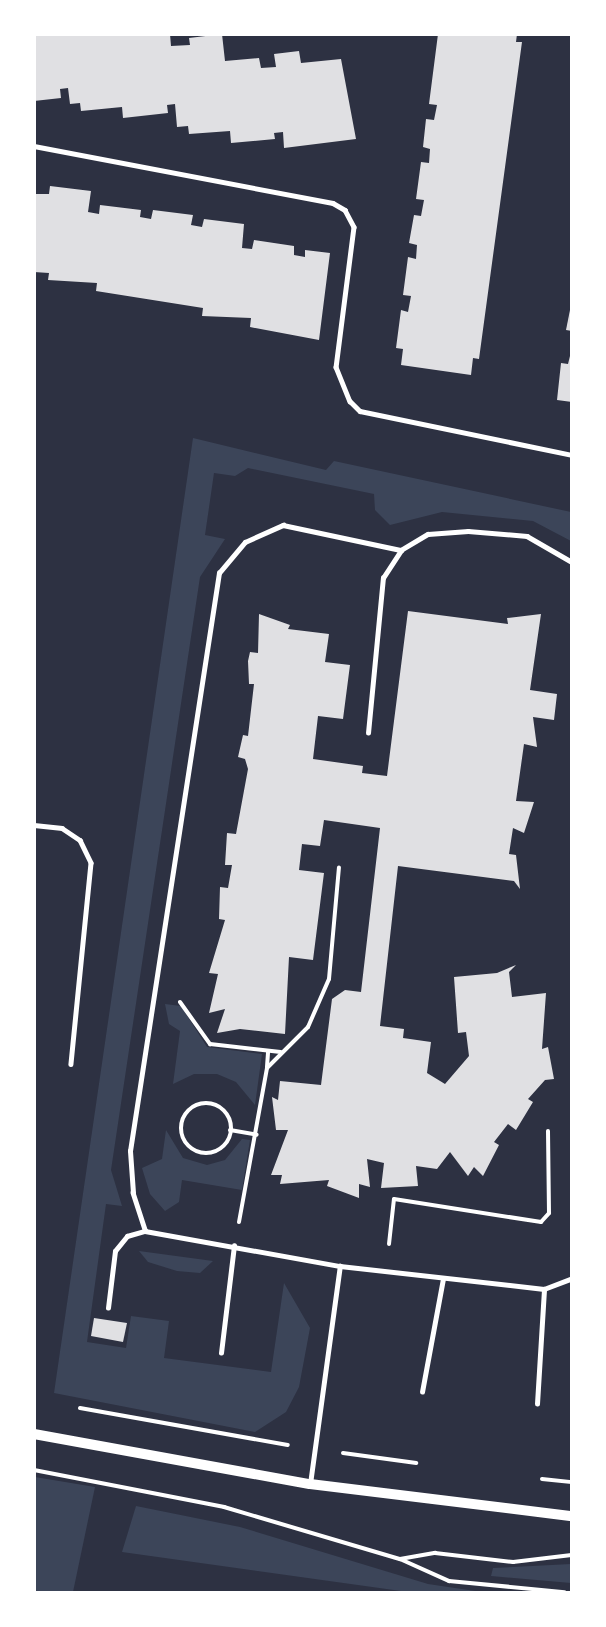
<!DOCTYPE html>
<style>
body{margin:0}
#map{position:relative;width:606px;height:1627px;overflow:hidden;background:#2d3142;font-family:"IBM Plex Sans",sans-serif}
div>[style]{position:absolute}
.green>*{inset:0;background:#3c4559}
.building>*{inset:0;background:#e0e0e3}
.path>*{height:4px;margin:-2px;padding:0 2px;transform-origin:2px;border-radius:2px;background:#fff}
.path>.ring{margin:-2px;padding:0;box-sizing:content-box;background:none;border:4px solid #fff;border-radius:50%}
.service>*{height:4.5px;margin:-2.25px;padding:0 2.25px;transform-origin:2.25px;border-radius:2.25px;background:#fff}
.tertiary>*{height:10px;margin:-5px;padding:0 5px;transform-origin:5px;border-radius:5px;background:#fff}
span{translate:-50% -50%;white-space:nowrap;text-align:center;line-height:1.15;-webkit-text-stroke:6px #fff;paint-order:stroke}
.frame{position:absolute;inset:0;border:36px solid #fff;pointer-events:none}
</style>
<div id="map">
<div class="green">
<i style="clip-path:polygon(193px 438px,326px 470px,334px 461px,571px 512px,571px 541px,533px 521px,442px 512px,390px 525px,375px 510px,374px 494px,248px 468px,235px 476px,214px 473px,205px 535px,225px 539px,200px 577px,111px 1170px,122px 1206px,106px 1204px,87px 1342px,126px 1348px,131px 1316px,169px 1321px,164px 1358px,271px 1372px,284px 1283px,310px 1328px,299px 1387px,286px 1412px,255px 1432px,54px 1393px)"></i>
<i style="clip-path:polygon(165px 1004px,181px 1006px,207px 1047px,262px 1054px,255px 1105px,236px 1082px,217px 1074px,194px 1074px,173px 1084px,180px 1031px,169px 1024px)"></i>
<i style="clip-path:polygon(166px 1130px,183px 1158px,207px 1165px,225px 1160px,242px 1139px,250px 1140px,242px 1190px,182px 1180px,179px 1202px,165px 1211px,150px 1194px,142px 1168px,162px 1159px)"></i>
<i style="clip-path:polygon(139px 1251px,213px 1261px,200px 1273px,177px 1271px,148px 1262px)"></i>
<i style="clip-path:polygon(35px 1477px,95px 1487px,73px 1592px,35px 1592px)"></i>
<i style="clip-path:polygon(136px 1506px,240px 1527px,428px 1584px,482px 1592px,408px 1592px,122px 1552px)"></i>
<i style="clip-path:polygon(571px 1564px,571px 1583px,491px 1576px,493px 1568px)"></i>
</div>
<div class="building">
<i style="clip-path:polygon(34px 34px,170px 34px,171px 46px,190px 45px,189px 38px,222px 34px,225px 61px,259px 58px,261px 68px,276px 67px,274px 54px,299px 51px,301px 63px,341px 59px,356px 139px,284px 148px,283px 132px,274px 133px,275px 139px,231px 143px,230px 131px,189px 134px,188px 126px,177px 127px,175px 104px,167px 105px,168px 113px,123px 118px,122px 107px,81px 111px,80px 103px,70px 104px,68px 88px,60px 89px,61px 98px,34px 101px)"></i>
<i style="clip-path:polygon(438px 34px,517px 34px,516px 42px,522px 42px,479px 359px,473px 358px,471px 375px,401px 365px,403px 349px,396px 348px,401px 310px,408px 312px,411px 296px,403px 295px,408px 257px,416px 259px,417px 245px,409px 243px,414px 215px,421px 216px,424px 200px,416px 199px,421px 162px,429px 163px,430px 149px,423px 147px,426px 119px,434px 120px,437px 105px,429px 104px)"></i>
<i style="clip-path:polygon(50px 186px,91px 191px,88px 212px,99px 214px,100px 205px,141px 210px,140px 217px,151px 219px,153px 210px,193px 215px,191px 225px,202px 227px,204px 219px,244px 224px,242px 248px,252px 249px,254px 240px,294px 246px,294px 255px,305px 257px,305px 250px,330px 253px,319px 340px,250px 327px,251px 318px,202px 316px,203px 308px,96px 291px,97px 283px,48px 280px,49px 273px,34px 272px,34px 194px,49px 194px)"></i>
<i style="clip-path:polygon(572px 300px,572px 331px,566px 330px)"></i>
<i style="clip-path:polygon(572px 348px,572px 402px,557px 400px,561px 363px,568px 364px)"></i>
<i style="clip-path:polygon(408px 611px,508px 624px,507px 618px,541px 614px,530px 690px,557px 694px,554px 720px,533px 717px,537px 747px,524px 744px,516px 801px,534px 802px,524px 833px,513px 828px,509px 854px,516px 855px,520px 889px,514px 881px,398px 866px,380px 1026px,404px 1029px,403px 1038px,431px 1042px,427px 1073px,445px 1084px,469px 1056px,466px 1032px,458px 1033px,454px 977px,497px 973px,516px 965px,509px 972px,512px 997px,546px 993px,542px 1049px,548px 1047px,554px 1079px,545px 1080px,528px 1099px,533px 1102px,516px 1130px,508px 1124px,494px 1142px,499px 1145px,483px 1176px,474px 1167px,468px 1176px,450px 1152px,437px 1169px,416px 1166px,418px 1186px,381px 1188px,384px 1163px,367px 1159px,370px 1187px,359px 1184px,359px 1198px,327px 1186px,329px 1180px,280px 1184px,282px 1175px,271px 1175px,288px 1130px,276px 1130px,272px 1097px,278px 1100px,280px 1081px,321px 1085px,332px 999px,345px 990px,361px 992px,380px 828px,324px 820px,320px 846px,302px 844px,299px 870px,324px 873px,313px 960px,289px 957px,285px 1034px,240px 1029px,217px 1033px,225px 1009px,209px 1013px,218px 974px,209px 973px,225px 920px,219px 919px,220px 887px,228px 888px,232px 865px,225px 865px,227px 833px,236px 834px,248px 769px,245px 759px,238px 757px,243px 735px,248px 736px,254px 684px,249px 684px,248px 661px,250px 652px,258px 653px,259px 614px,290px 625px,288px 629px,329px 634px,325px 662px,350px 665px,343px 719px,318px 716px,313px 759px,363px 766px,362px 773px,387px 776px)"></i>
<i style="clip-path:polygon(94px 1318px,127px 1323px,123px 1342px,91px 1336px)"></i>
</div>
<div class="path">
<i style="left:180px;top:1002px;width:52px;rotate:54.5deg"></i>
<i style="left:210px;top:1044px;width:71px;rotate:6.4deg"></i>
<i style="left:267px;top:1067px;width:16px;rotate:-86deg"></i>
<i class="ring" style="left:181px;top:1103px;width:46px;height:46px"></i>
<i style="left:230px;top:1130px;width:27px;rotate:10deg"></i>
<i style="left:239px;top:1222px;width:157px;rotate:-79.7deg"></i>
<i style="left:267px;top:1068px;width:58px;rotate:-45deg"></i>
<i style="left:308px;top:1027px;width:52px;rotate:-66.4deg"></i>
<i style="left:329px;top:979px;width:112px;rotate:-84.9deg"></i>
<i style="left:389px;top:1244px;width:45px;rotate:-83.7deg"></i>
<i style="left:394px;top:1199px;width:149px;rotate:8.9deg"></i>
<i style="left:541px;top:1222px;width:12px;rotate:-48deg"></i>
<i style="left:549px;top:1213px;width:82px;rotate:-90.7deg"></i>
<i style="left:80px;top:1408px;width:211px;rotate:10.1deg"></i>
<i style="left:343px;top:1453px;width:74px;rotate:7.8deg"></i>
<i style="left:34px;top:1470px;width:194px;rotate:11deg"></i>
<i style="left:224px;top:1507px;width:184px;rotate:16.5deg"></i>
<i style="left:400px;top:1559px;width:54px;rotate:24.2deg"></i>
<i style="left:449px;top:1581px;width:116px;rotate:5.5deg"></i>
<i style="left:542px;top:1479px;width:30px;rotate:6deg"></i>
<i style="left:400px;top:1559px;width:36px;rotate:-10deg"></i>
<i style="left:435px;top:1553px;width:79px;rotate:6.6deg"></i>
<i style="left:513px;top:1562px;width:59px;rotate:-6.8deg"></i>
</div>
<div class="service">
<i style="left:34px;top:146px;width:304px;rotate:10.8deg"></i>
<i style="left:333px;top:203px;width:14px;rotate:30deg"></i>
<i style="left:345px;top:210px;width:19px;rotate:62deg"></i>
<i style="left:354px;top:227px;width:141px;rotate:97.3deg"></i>
<i style="left:336px;top:367px;width:37px;rotate:68deg"></i>
<i style="left:350px;top:401px;width:14px;rotate:45deg"></i>
<i style="left:360px;top:411px;width:217px;rotate:11.7deg"></i>
<i style="left:368px;top:733px;width:156px;rotate:-84.5deg"></i>
<i style="left:383px;top:578px;width:33px;rotate:-57deg"></i>
<i style="left:401px;top:550px;width:31px;rotate:-31deg"></i>
<i style="left:428px;top:534px;width:40px;rotate:-4.3deg"></i>
<i style="left:468px;top:531px;width:59px;rotate:4.8deg"></i>
<i style="left:527px;top:536px;width:52px;rotate:30deg"></i>
<i style="left:34px;top:825px;width:28px;rotate:6deg"></i>
<i style="left:62px;top:828px;width:22px;rotate:34deg"></i>
<i style="left:80px;top:840px;width:25px;rotate:64deg"></i>
<i style="left:91px;top:863px;width:202px;rotate:95.7deg"></i>
<i style="left:145px;top:1231px;width:40px;rotate:-108deg"></i>
<i style="left:133px;top:1193px;width:42px;rotate:-94.1deg"></i>
<i style="left:130px;top:1151px;width:585px;rotate:-81.25deg"></i>
<i style="left:219px;top:573px;width:40px;rotate:-50deg"></i>
<i style="left:245px;top:542px;width:42px;rotate:-24.1deg"></i>
<i style="left:283px;top:525px;width:121px;rotate:12deg"></i>
<i style="left:108px;top:1308px;width:57px;rotate:-83deg"></i>
<i style="left:115px;top:1251px;width:19px;rotate:-51deg"></i>
<i style="left:127px;top:1236px;width:19px;rotate:-16deg"></i>
<i style="left:145px;top:1231px;width:198px;rotate:10.2deg"></i>
<i style="left:221px;top:1353px;width:108px;rotate:-83.1deg"></i>
<i style="left:422px;top:1392px;width:115px;rotate:-79.5deg"></i>
<i style="left:537px;top:1404px;width:115px;rotate:-86.5deg"></i>
<i style="left:310px;top:1484px;width:220px;rotate:-82.2deg"></i>
<i style="left:340px;top:1266px;width:205px;rotate:6.4deg"></i>
<i style="left:544px;top:1289px;width:30px;rotate:-21deg"></i>
</div>
<div class="tertiary">
<i style="left:34px;top:1434px;width:280px;rotate:10.3deg"></i>
<i style="left:310px;top:1484px;width:264px;rotate:7deg"></i>
</div>
<div class="frame"></div>
</div>
